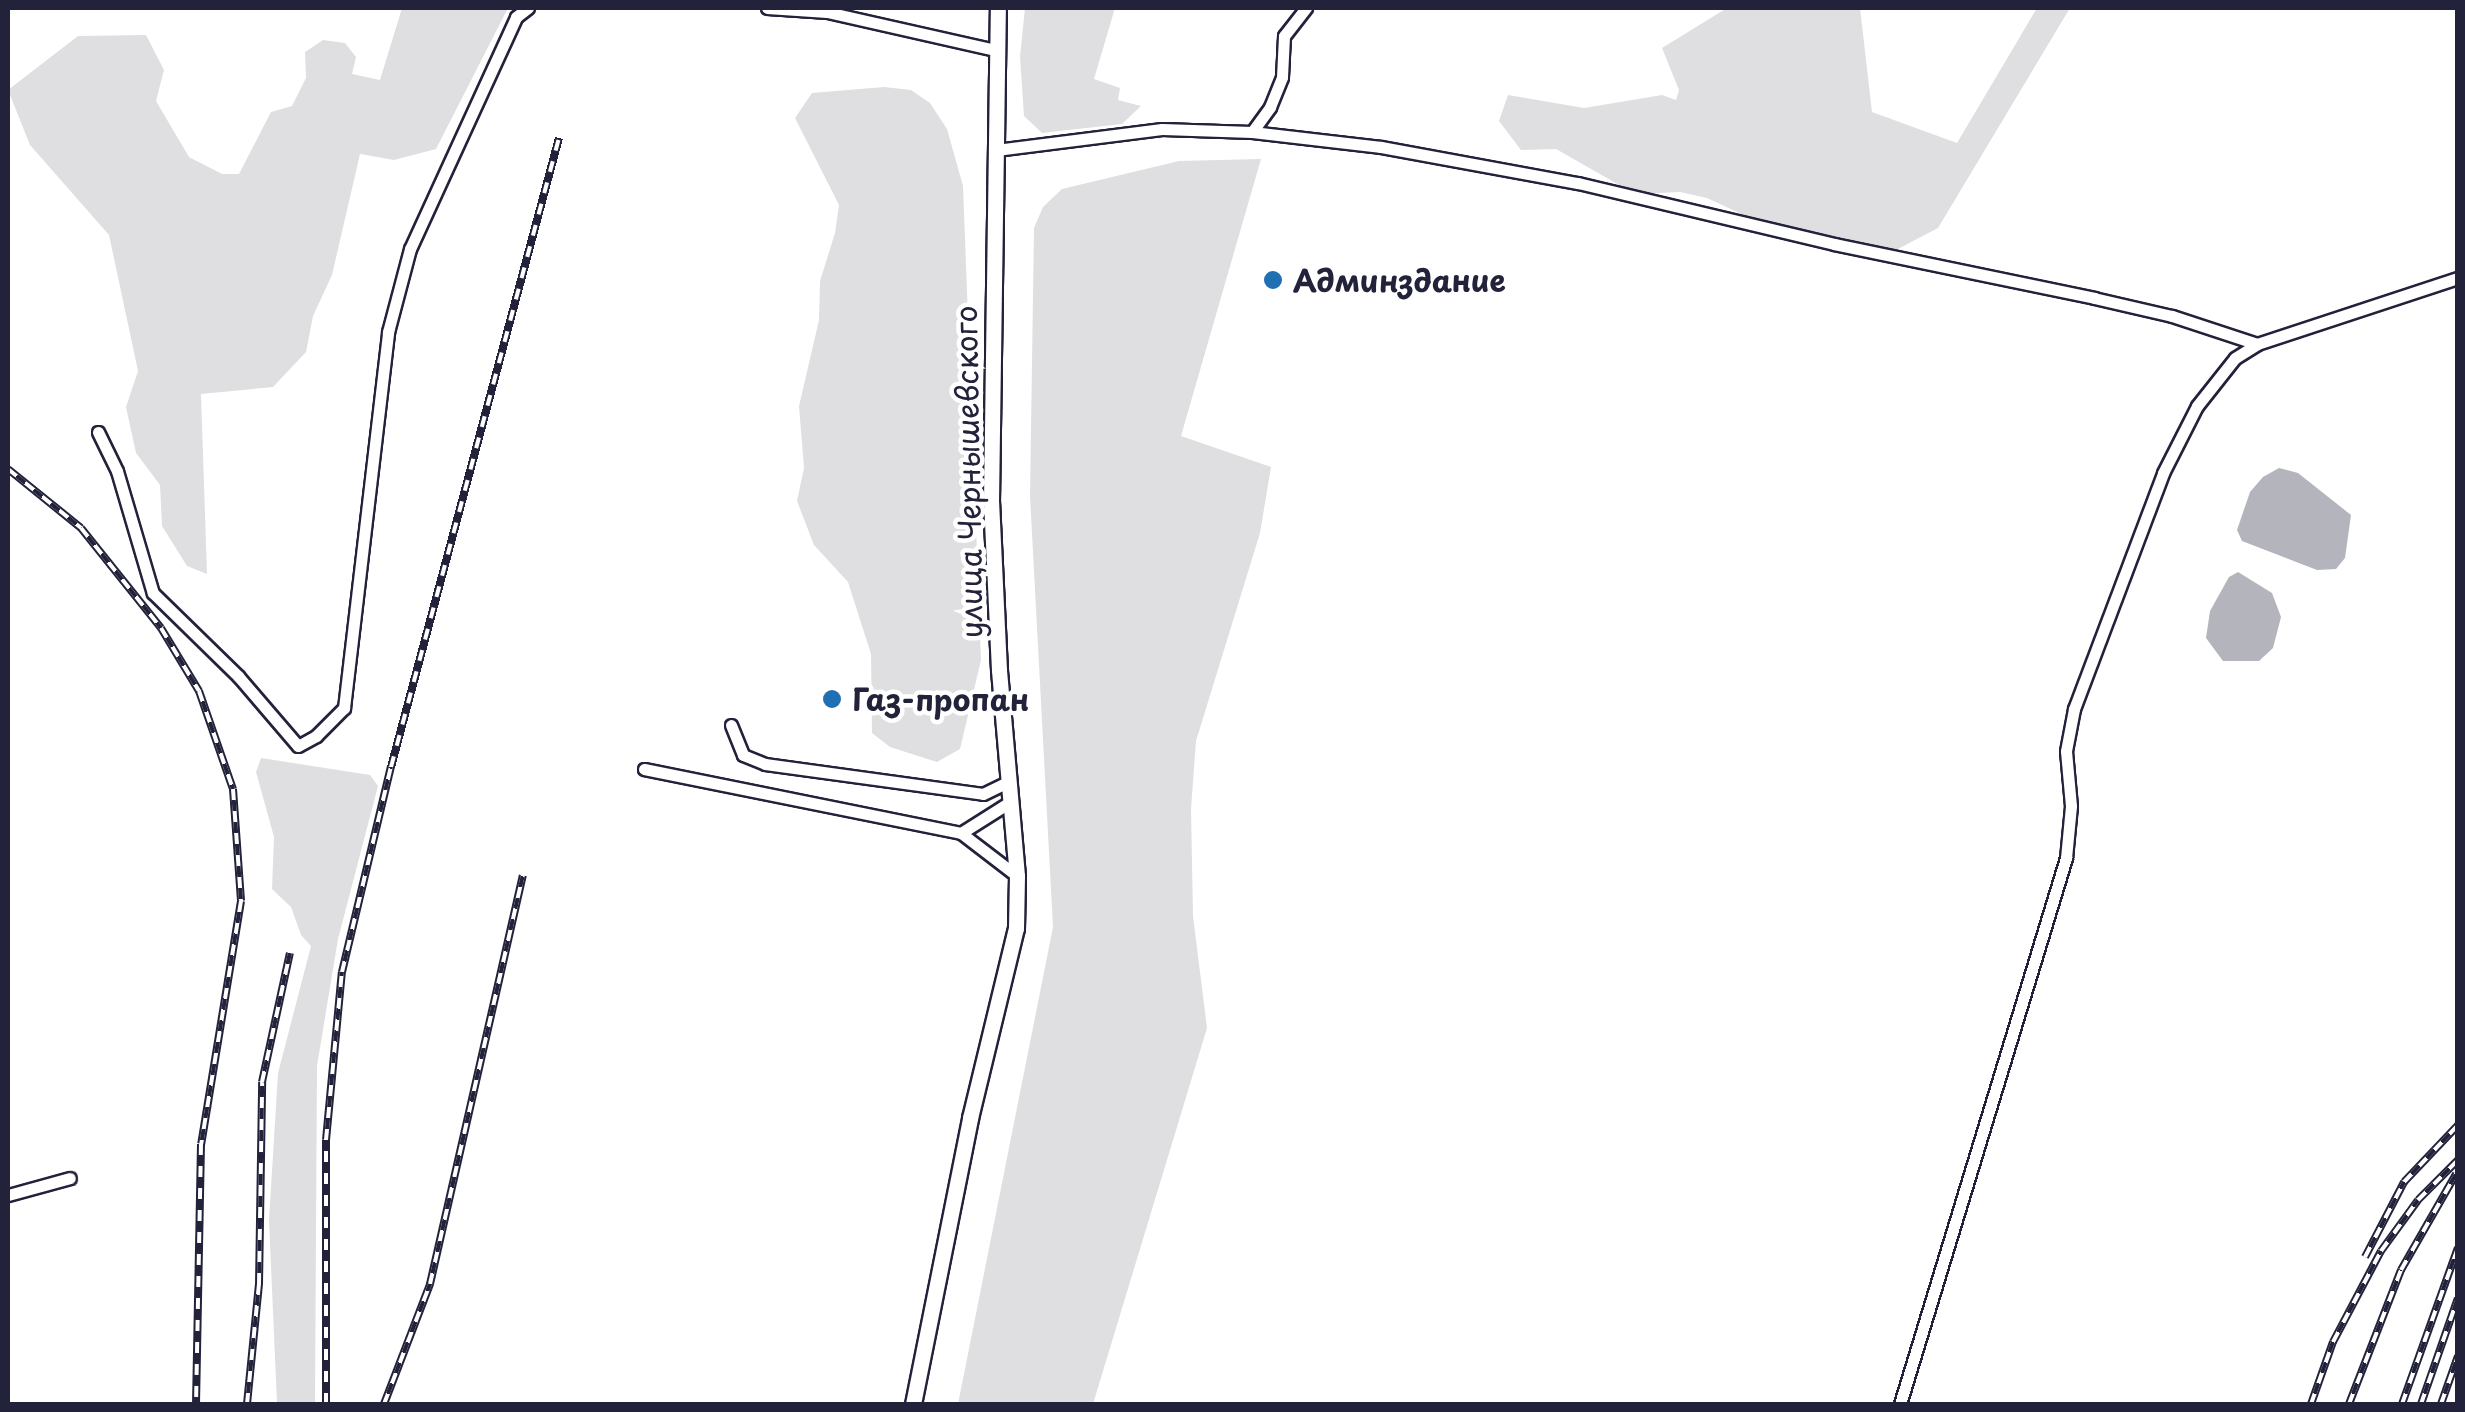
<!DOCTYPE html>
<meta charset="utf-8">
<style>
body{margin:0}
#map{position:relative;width:2465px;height:1412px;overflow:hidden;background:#fff;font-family:"Playpen Sans",sans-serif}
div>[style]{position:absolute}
.green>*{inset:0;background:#dfdfe2}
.water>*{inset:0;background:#b4b4bc}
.roads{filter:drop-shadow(2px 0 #22223b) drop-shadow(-2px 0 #22223b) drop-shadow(0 2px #22223b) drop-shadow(0 -2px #22223b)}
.minor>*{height:11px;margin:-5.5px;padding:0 5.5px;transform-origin:5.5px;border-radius:5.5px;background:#fff}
.secondary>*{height:15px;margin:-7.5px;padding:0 7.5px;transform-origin:7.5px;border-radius:7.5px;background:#fff}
.rail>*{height:8px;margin-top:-4px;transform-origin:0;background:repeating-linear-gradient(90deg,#fff 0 11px,#22223b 0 22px);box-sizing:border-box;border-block:2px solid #22223b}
.dots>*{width:28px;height:28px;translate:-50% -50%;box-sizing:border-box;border:5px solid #fff;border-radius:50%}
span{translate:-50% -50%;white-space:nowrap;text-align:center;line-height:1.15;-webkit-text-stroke:9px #fff;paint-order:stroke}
.poi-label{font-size:30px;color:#22223b;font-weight:700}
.left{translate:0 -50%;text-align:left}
.street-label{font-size:30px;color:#22223b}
.frame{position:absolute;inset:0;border:10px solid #22223b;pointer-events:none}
</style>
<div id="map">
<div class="green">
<i style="clip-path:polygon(402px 8px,508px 8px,436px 149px,394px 160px,360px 154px,332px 275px,313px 316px,306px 352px,273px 387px,201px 394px,207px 574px,187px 566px,162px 526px,160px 485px,136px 453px,126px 407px,138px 371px,109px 235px,30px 145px,8px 90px,78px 36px,146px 35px,164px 70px,156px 101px,189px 157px,222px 174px,239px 174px,271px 112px,292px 106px,306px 78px,305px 52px,323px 40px,345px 43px,356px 57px,352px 74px,380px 80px)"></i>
<i style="clip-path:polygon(1025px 8px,1115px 8px,1094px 79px,1120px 88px,1118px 100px,1141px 106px,1122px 124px,1042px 133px,1024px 116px,1020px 57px)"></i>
<i style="clip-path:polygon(1727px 8px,1860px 8px,1872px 112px,1957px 143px,2037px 8px,2070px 8px,1938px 228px,1894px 251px,1765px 225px,1707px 198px,1680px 192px,1635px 194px,1556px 149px,1521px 150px,1499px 121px,1508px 95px,1584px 108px,1662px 95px,1676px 100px,1679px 90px,1662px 48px)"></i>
<i style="clip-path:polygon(884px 87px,911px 90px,930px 103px,947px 129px,963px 186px,981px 660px,960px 749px,937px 762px,890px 747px,872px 733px,871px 654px,848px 582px,814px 545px,797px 501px,804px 468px,799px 406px,819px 320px,820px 281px,835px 233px,839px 205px,795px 118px,812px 93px)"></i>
<i style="clip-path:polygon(1261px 159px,1181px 436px,1271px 467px,1260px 533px,1196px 741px,1191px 809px,1193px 916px,1207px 1028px,1093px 1404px,958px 1404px,1053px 927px,1030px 496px,1034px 228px,1043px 207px,1062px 189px,1179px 161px)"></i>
<i style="clip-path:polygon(261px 758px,370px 775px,378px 786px,338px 939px,317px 1066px,315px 1404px,277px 1404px,269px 1220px,278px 1073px,311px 946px,301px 935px,291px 907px,272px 889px,274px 837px,256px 772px)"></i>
</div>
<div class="water">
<i style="clip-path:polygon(2279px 468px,2298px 473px,2351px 515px,2345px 558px,2336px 569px,2317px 570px,2242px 541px,2237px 530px,2250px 492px,2263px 477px)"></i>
<i style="clip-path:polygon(2238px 572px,2272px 593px,2281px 617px,2273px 648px,2259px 661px,2223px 661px,2206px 638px,2210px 611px,2229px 577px)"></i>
</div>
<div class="roads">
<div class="minor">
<i style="left:767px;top:8px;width:60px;rotate:3.8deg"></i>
<i style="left:827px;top:12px;width:173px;rotate:12.7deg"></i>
<i style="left:1252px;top:132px;width:31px;rotate:-54deg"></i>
<i style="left:1270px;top:107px;width:32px;rotate:-68deg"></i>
<i style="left:1282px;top:77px;width:41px;rotate:-87.2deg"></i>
<i style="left:1284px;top:36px;width:36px;rotate:-52deg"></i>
<i style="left:996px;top:150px;width:167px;rotate:-7.2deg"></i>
<i style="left:1162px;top:129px;width:90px;rotate:1.9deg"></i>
<i style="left:1252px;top:132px;width:130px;rotate:6.6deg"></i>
<i style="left:1381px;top:147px;width:200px;rotate:10.4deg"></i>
<i style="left:1578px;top:183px;width:263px;rotate:13.4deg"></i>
<i style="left:1834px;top:244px;width:266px;rotate:11.7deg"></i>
<i style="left:2094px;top:298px;width:80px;rotate:13deg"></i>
<i style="left:2172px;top:316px;width:89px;rotate:18.2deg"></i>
<i style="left:98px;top:432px;width:43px;rotate:64deg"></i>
<i style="left:117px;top:471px;width:127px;rotate:73.6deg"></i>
<i style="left:153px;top:593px;width:119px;rotate:44.3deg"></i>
<i style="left:238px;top:676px;width:92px;rotate:49.4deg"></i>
<i style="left:298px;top:746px;width:21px;rotate:-29deg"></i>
<i style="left:316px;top:736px;width:40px;rotate:-45deg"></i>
<i style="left:344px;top:708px;width:379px;rotate:-83.3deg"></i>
<i style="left:388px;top:332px;width:86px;rotate:-75.2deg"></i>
<i style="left:410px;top:249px;width:255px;rotate:-65.4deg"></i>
<i style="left:516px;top:17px;width:15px;rotate:-37deg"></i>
<i style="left:731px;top:725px;width:32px;rotate:68deg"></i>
<i style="left:743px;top:755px;width:24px;rotate:22deg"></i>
<i style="left:765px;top:764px;width:220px;rotate:7.8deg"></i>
<i style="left:983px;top:794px;width:28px;rotate:-26deg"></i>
<i style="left:644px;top:769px;width:323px;rotate:11.4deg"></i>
<i style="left:961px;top:833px;width:71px;rotate:37.5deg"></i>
<i style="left:961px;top:833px;width:58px;rotate:-32.3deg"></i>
<i style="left:8px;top:1195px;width:64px;rotate:-15.3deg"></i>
<i style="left:1900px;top:1404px;width:571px;rotate:-73.09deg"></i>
<i style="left:2066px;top:858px;width:52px;rotate:-84.5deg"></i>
<i style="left:2071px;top:806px;width:55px;rotate:-95.2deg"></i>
<i style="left:2066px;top:751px;width:43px;rotate:-79.2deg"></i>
<i style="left:2074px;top:709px;width:252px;rotate:-69.3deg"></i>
<i style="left:2163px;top:473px;width:75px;rotate:-63.1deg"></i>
<i style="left:2197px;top:406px;width:61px;rotate:-51.6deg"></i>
<i style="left:2235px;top:358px;width:26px;rotate:-32deg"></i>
<i style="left:2257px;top:344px;width:212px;rotate:-18.2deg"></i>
</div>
<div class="secondary">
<i style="left:913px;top:1404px;width:292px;rotate:-78.7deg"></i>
<i style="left:970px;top:1118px;width:195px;rotate:-76.4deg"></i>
<i style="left:1016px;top:928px;width:52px;rotate:-88.9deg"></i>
<i style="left:1017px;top:876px;width:207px;rotate:-95deg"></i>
<i style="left:999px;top:670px;width:169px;rotate:-92.7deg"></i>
<i style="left:991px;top:501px;width:493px;rotate:-89.2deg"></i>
</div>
</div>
<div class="rail">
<i style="left:8px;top:469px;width:94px;rotate:38.9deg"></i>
<i style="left:81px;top:528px;width:128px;rotate:51.3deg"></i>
<i style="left:161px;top:628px;width:74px;rotate:58.9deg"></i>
<i style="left:199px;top:691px;width:104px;rotate:70.9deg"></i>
<i style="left:233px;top:789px;width:112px;rotate:85.9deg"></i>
<i style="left:241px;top:901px;width:246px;rotate:99.3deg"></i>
<i style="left:201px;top:1144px;width:260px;rotate:91.1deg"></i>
<i style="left:2365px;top:1257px;width:85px;rotate:-62.5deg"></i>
<i style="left:2404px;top:1182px;width:79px;rotate:-46.5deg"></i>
<i style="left:247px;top:1404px;width:121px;rotate:-84.3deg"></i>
<i style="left:259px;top:1284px;width:202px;rotate:-89.1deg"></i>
<i style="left:262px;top:1082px;width:132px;rotate:-77.8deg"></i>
<i style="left:326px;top:1404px;width:264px;rotate:-90deg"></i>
<i style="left:326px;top:1140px;width:169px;rotate:-84.6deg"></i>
<i style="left:342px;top:972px;width:211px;rotate:-76.6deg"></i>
<i style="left:391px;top:767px;width:651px;rotate:-75.05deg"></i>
<i style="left:384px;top:1404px;width:129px;rotate:-69deg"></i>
<i style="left:430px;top:1284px;width:419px;rotate:-77.2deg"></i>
<i style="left:2311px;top:1404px;width:66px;rotate:-70.5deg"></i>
<i style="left:2333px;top:1342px;width:103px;rotate:-62.2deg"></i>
<i style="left:2381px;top:1251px;width:63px;rotate:-54deg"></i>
<i style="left:2418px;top:1200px;width:57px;rotate:-45deg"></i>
<i style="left:2349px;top:1404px;width:144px;rotate:-68.8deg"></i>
<i style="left:2401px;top:1270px;width:111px;rotate:-60.2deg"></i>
<i style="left:2402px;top:1404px;width:166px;rotate:-70.3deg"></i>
<i style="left:2421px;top:1404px;width:112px;rotate:-70.8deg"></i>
<i style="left:2441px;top:1404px;width:51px;rotate:-70.5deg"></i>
</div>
<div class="dots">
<i style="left:1273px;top:280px;background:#1f6fb2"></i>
<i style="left:832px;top:699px;background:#1f6fb2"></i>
</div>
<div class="poi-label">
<span class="left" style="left:1293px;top:280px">Админздание</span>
<span class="left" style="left:852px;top:699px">Газ-пропан</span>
</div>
<div class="street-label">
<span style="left:968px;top:472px;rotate:-91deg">улица Чернышевского</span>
</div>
<div class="frame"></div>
</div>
